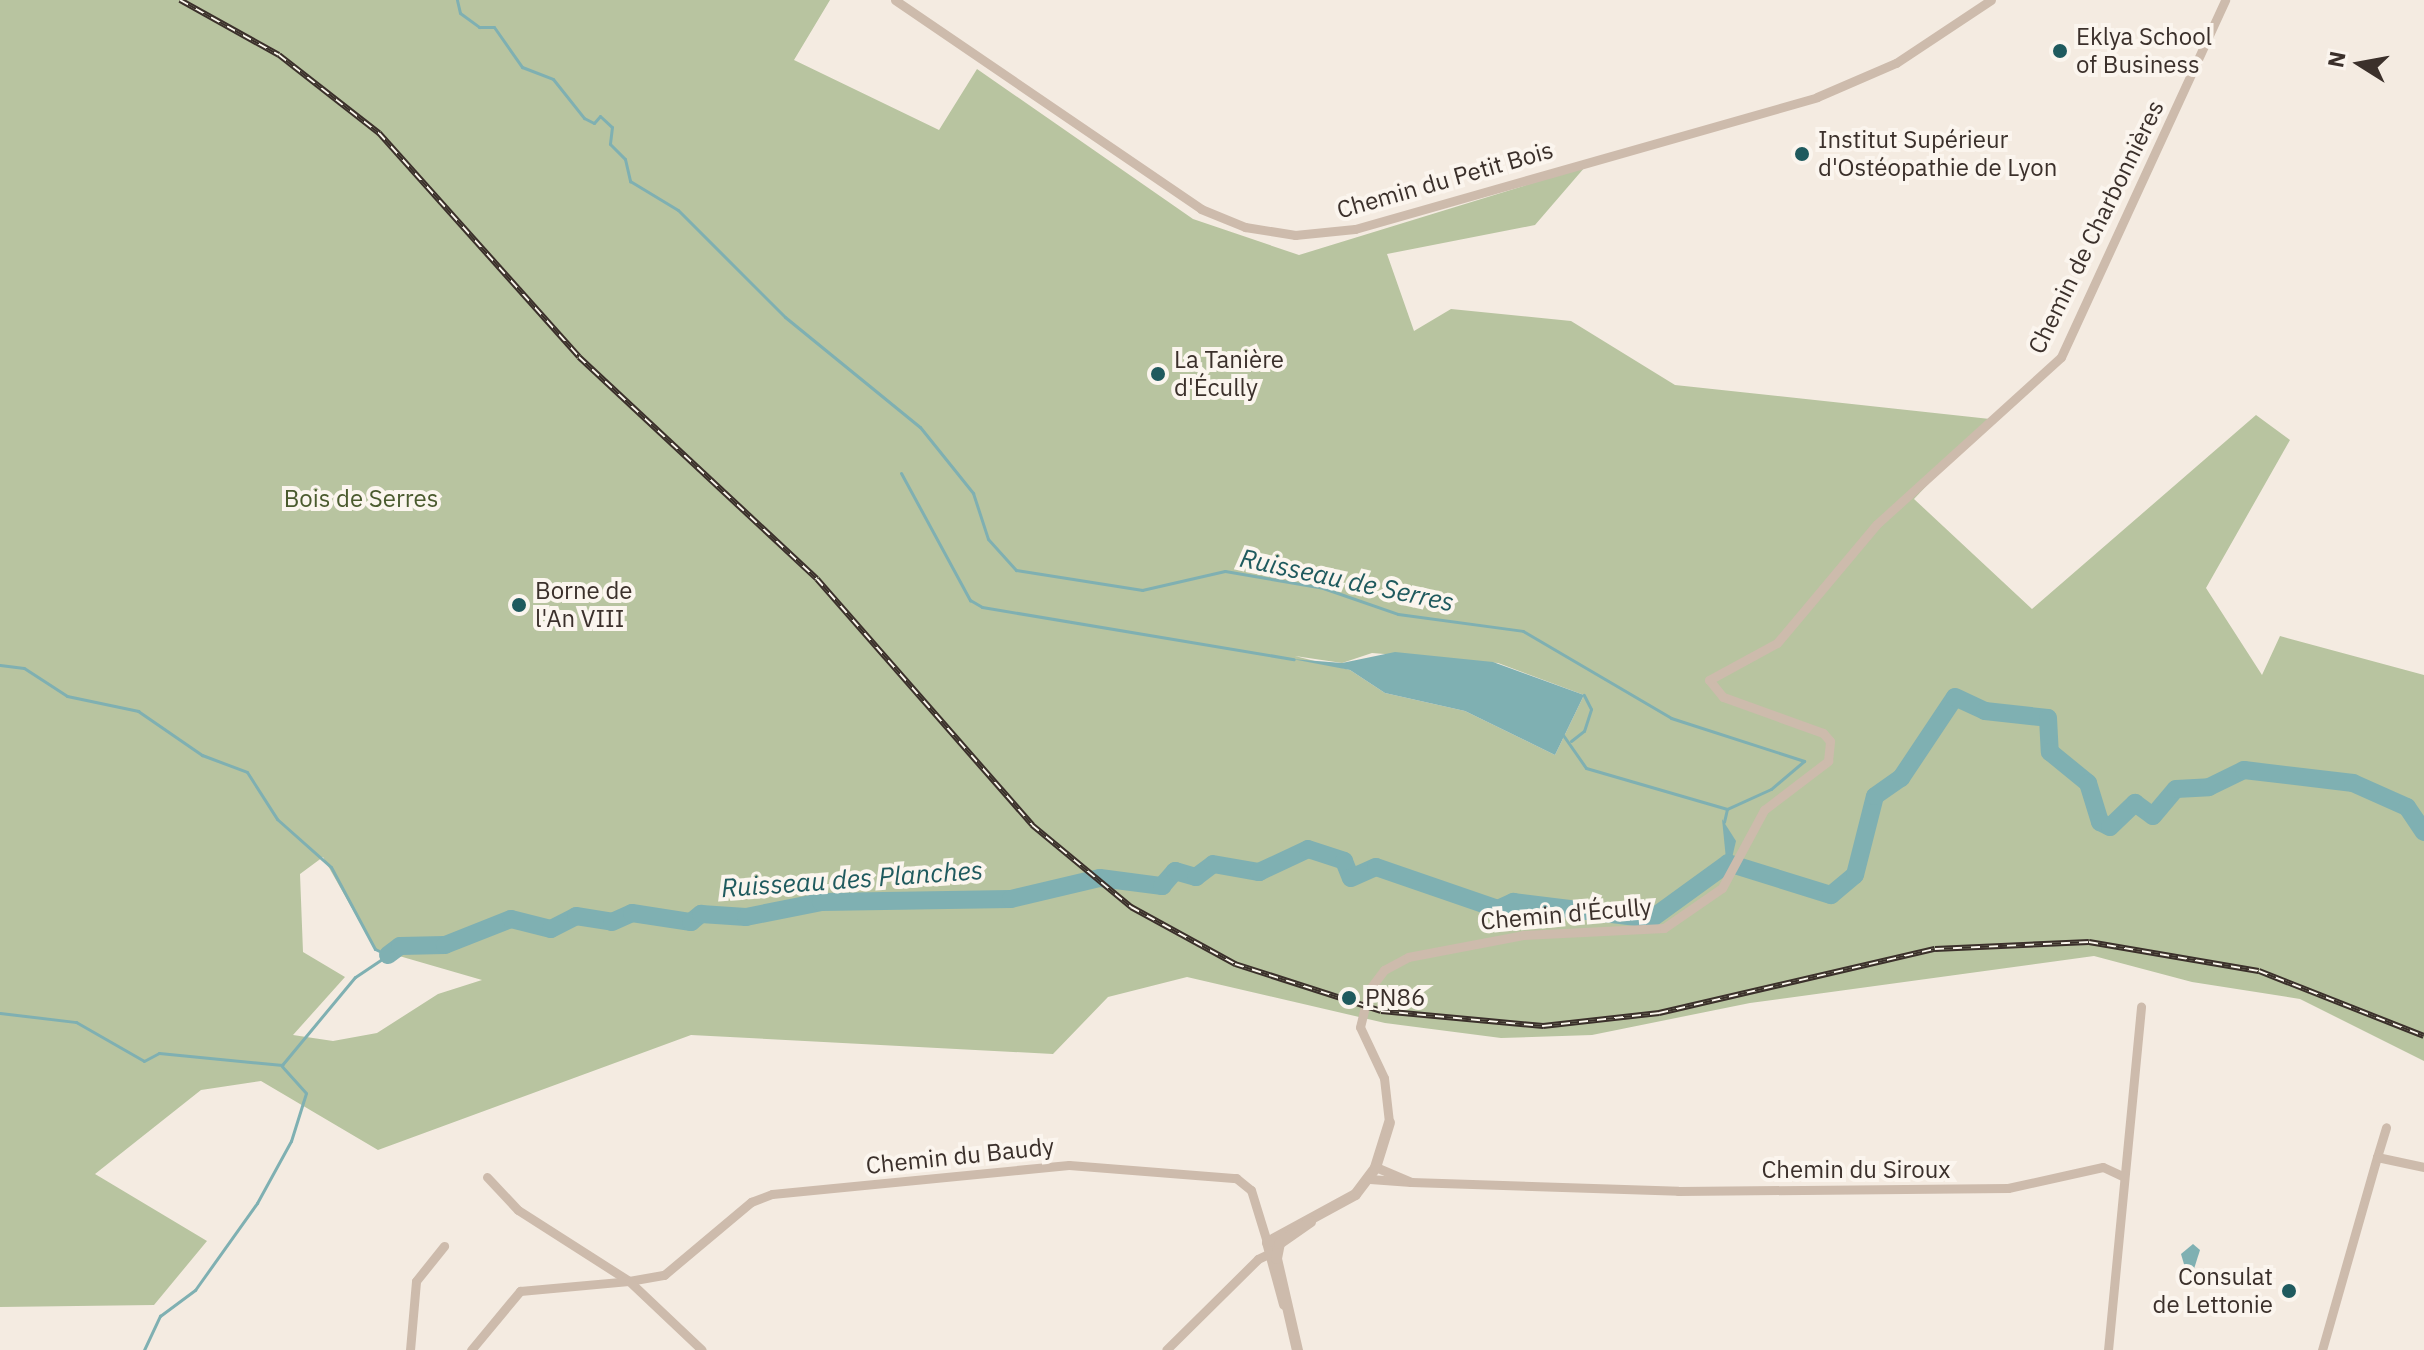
<!DOCTYPE html>
<meta charset="utf-8">
<style>
body{margin:0}
#map{position:relative;width:2424px;height:1350px;overflow:hidden;background:#f4ebe1;font-family:"IBM Plex Sans",sans-serif}
div>[style]{position:absolute}
.green>*{inset:0;background:#b8c4a0}
.water>*{inset:0;background:#7fb0b2}
.stream>*{height:3px;margin:-1.5px;padding:0 1.5px;transform-origin:1.5px;border-radius:1.5px;background:#7fb0b2}
.river>*{height:18px;margin:-9px;padding:0 9px;transform-origin:9px;border-radius:9px;background:#7fb0b2}
.minor>*{height:9px;margin:-4.5px;padding:0 4.5px;transform-origin:4.5px;border-radius:4.5px;background:#cdbbac}
.tertiary>*{height:11px;margin:-5.5px;padding:0 5.5px;transform-origin:5.5px;border-radius:5.5px;background:#cdbbac}
.rail>*{height:6px;margin-top:-3px;transform-origin:0;background:repeating-linear-gradient(90deg,#fbf5ee 0 9px,#3b302b 0 18px);box-sizing:border-box;border-block:2px solid #3b302b}
.dots>*{width:22px;height:22px;translate:-50% -50%;box-sizing:border-box;border:4px solid #fbf5ee;border-radius:50%}
span{translate:-50% -50%;white-space:nowrap;text-align:center;line-height:1.15;-webkit-text-stroke:8px #fbf5ee;paint-order:stroke}
.poi-label{font-size:24px;color:#3b302b}
.left{translate:0 -50%;text-align:left}
.right{translate:-100% -50%;text-align:right}
.street-label{font-size:24px;color:#3b302b}
.park-label{font-size:24px;color:#4a5a2e}
.water-label{font-size:26px;color:#1f5a5e;font-style:italic}
.north{position:absolute;left:2320px;top:24px;width:80px;height:80px;-webkit-text-stroke:6px #fbf5ee;paint-order:stroke;rotate:281deg;font-size:22px;font-weight:700;line-height:32px;text-align:center;color:#3b302b}
.north::after{content:'';display:block;margin:auto;width:28px;height:36px;background:#3b302b;clip-path:polygon(50% 0,100% 100%,50% 72%,0 100%)}
</style>
<div id="map">
<div class="green">
<i style="clip-path:polygon(evenodd,0 0,830px 0,794px 60px,939px 130px,977px 69px,1193px 219px,1299px 255px,1585px 167px,1535px 225px,1387px 254px,1414px 331px,1451px 309px,1571px 321px,1675px 385px,1990px 419px,1914px 499px,2032px 609px,2256px 415px,2290px 440px,2206px 588px,2262px 675px,2280px 636px,2424px 675px,2424px 1061px,2300px 999px,2192px 982px,2094px 956px,1750px 1003px,1592px 1035px,1501px 1038px,1385px 1023px,1187px 977px,1108px 997px,1053px 1054px,691px 1035px,378px 1150px,261px 1081px,201px 1090px,95px 1174px,207px 1241px,154px 1305px,0 1307px,0 0,1372px 653px,1498px 663px,1584px 695px,1555px 755px,1465px 711px,1385px 693px,1350px 670px,1295px 656px,1342px 663px,1372px 653px,0 0,323px 857px,375px 949px,482px 980px,438px 994px,377px 1033px,333px 1041px,293px 1035px,345px 977px,303px 952px,300px 874px,323px 857px)"></i>
</div>
<div class="water">
<i style="clip-path:polygon(1395px 652px,1493px 662px,1584px 695px,1555px 755px,1465px 711px,1385px 693px,1350px 670px,1292px 659px,1342px 663px)"></i>
<i style="clip-path:polygon(1722px 819px,1736px 841px,1732px 858px,1726px 859px)"></i>
<i style="clip-path:polygon(2193px 1244px,2200px 1250px,2193px 1272px,2186px 1271px,2181px 1254px)"></i>
</div>
<div class="stream">
<i style="left:457px;top:0;width:13px;rotate:77deg"></i>
<i style="left:460px;top:13px;width:24px;rotate:36deg"></i>
<i style="left:479px;top:27px;width:15px"></i>
<i style="left:494px;top:27px;width:49px;rotate:55deg"></i>
<i style="left:522px;top:67px;width:33px;rotate:21deg"></i>
<i style="left:553px;top:79px;width:50px;rotate:51.5deg"></i>
<i style="left:584px;top:118px;width:11px;rotate:27deg"></i>
<i style="left:594px;top:123px;width:9px;rotate:-49deg"></i>
<i style="left:600px;top:116px;width:16px;rotate:43deg"></i>
<i style="left:612px;top:127px;width:17px;rotate:97deg"></i>
<i style="left:610px;top:144px;width:21px;rotate:45deg"></i>
<i style="left:625px;top:159px;width:23px;rotate:77deg"></i>
<i style="left:630px;top:181px;width:56px;rotate:31.1deg"></i>
<i style="left:678px;top:210px;width:151px;rotate:45deg"></i>
<i style="left:785px;top:317px;width:174px;rotate:39.2deg"></i>
<i style="left:920px;top:427px;width:85px;rotate:51.2deg"></i>
<i style="left:973px;top:493px;width:48px;rotate:71.9deg"></i>
<i style="left:988px;top:539px;width:42px;rotate:47.9deg"></i>
<i style="left:1016px;top:570px;width:128px;rotate:9deg"></i>
<i style="left:1142px;top:590px;width:85px;rotate:-12.9deg"></i>
<i style="left:1225px;top:571px;width:99px;rotate:9.8deg"></i>
<i style="left:1323px;top:588px;width:79px;rotate:19.1deg"></i>
<i style="left:1398px;top:614px;width:126px;rotate:7.7deg"></i>
<i style="left:1523px;top:631px;width:172px;rotate:30.4deg"></i>
<i style="left:1671px;top:718px;width:140px;rotate:17.9deg"></i>
<i style="left:1804px;top:761px;width:43px;rotate:139.7deg"></i>
<i style="left:1771px;top:789px;width:48px;rotate:155.6deg"></i>
<i style="left:1727px;top:809px;width:13px;rotate:103deg"></i>
<i style="left:901px;top:473px;width:145px;rotate:61.5deg"></i>
<i style="left:970px;top:600px;width:14px;rotate:30deg"></i>
<i style="left:982px;top:607px;width:316px;rotate:9.5deg"></i>
<i style="left:0;top:665px;width:24px;rotate:7deg"></i>
<i style="left:24px;top:668px;width:51px;rotate:33.1deg"></i>
<i style="left:67px;top:696px;width:73px;rotate:11.9deg"></i>
<i style="left:138px;top:711px;width:78px;rotate:34.5deg"></i>
<i style="left:202px;top:755px;width:48px;rotate:20.7deg"></i>
<i style="left:247px;top:772px;width:56px;rotate:57.4deg"></i>
<i style="left:277px;top:819px;width:72px;rotate:41.6deg"></i>
<i style="left:331px;top:867px;width:93px;rotate:61.8deg"></i>
<i style="left:375px;top:949px;width:14px;rotate:25deg"></i>
<i style="left:388px;top:955px;width:40px;rotate:146deg"></i>
<i style="left:355px;top:977px;width:114px;rotate:129.7deg"></i>
<i style="left:1563px;top:735px;width:40px;rotate:55.1deg"></i>
<i style="left:1586px;top:768px;width:147px;rotate:16.2deg"></i>
<i style="left:1571px;top:741px;width:16px;rotate:-38deg"></i>
<i style="left:1584px;top:731px;width:23px;rotate:-72deg"></i>
<i style="left:1591px;top:709px;width:16px;rotate:-117deg"></i>
<i style="left:0;top:1013px;width:77px;rotate:6.8deg"></i>
<i style="left:76px;top:1022px;width:78px;rotate:29.8deg"></i>
<i style="left:144px;top:1061px;width:17px;rotate:-28deg"></i>
<i style="left:159px;top:1053px;width:124px;rotate:5.6deg"></i>
<i style="left:144px;top:1350px;width:38px;rotate:-65deg"></i>
<i style="left:160px;top:1316px;width:44px;rotate:-36.6deg"></i>
<i style="left:195px;top:1290px;width:107px;rotate:-54.5deg"></i>
<i style="left:257px;top:1203px;width:71px;rotate:-61.3deg"></i>
<i style="left:291px;top:1141px;width:50px;rotate:-72.6deg"></i>
<i style="left:306px;top:1093px;width:36px;rotate:-132deg"></i>
</div>
<div class="river">
<i style="left:388px;top:955px;width:15px;rotate:-37deg"></i>
<i style="left:400px;top:946px;width:45px;rotate:-1.3deg"></i>
<i style="left:445px;top:945px;width:71px;rotate:-21.5deg"></i>
<i style="left:511px;top:919px;width:41px;rotate:14deg"></i>
<i style="left:551px;top:929px;width:28px;rotate:-27deg"></i>
<i style="left:576px;top:916px;width:36px;rotate:9deg"></i>
<i style="left:612px;top:922px;width:22px;rotate:-24deg"></i>
<i style="left:632px;top:913px;width:60px;rotate:8.7deg"></i>
<i style="left:691px;top:922px;width:13px;rotate:-39deg"></i>
<i style="left:701px;top:914px;width:45px;rotate:3.8deg"></i>
<i style="left:746px;top:917px;width:76px;rotate:-11.3deg"></i>
<i style="left:821px;top:902px;width:190px;rotate:-0.9deg"></i>
<i style="left:1011px;top:899px;width:91px;rotate:-13.3deg"></i>
<i style="left:1100px;top:878px;width:63px;rotate:7.4deg"></i>
<i style="left:1162px;top:886px;width:20px;rotate:-49deg"></i>
<i style="left:1175px;top:871px;width:22px;rotate:16deg"></i>
<i style="left:1196px;top:877px;width:21px;rotate:-37deg"></i>
<i style="left:1213px;top:864px;width:47px;rotate:9.9deg"></i>
<i style="left:1259px;top:872px;width:54px;rotate:-25.1deg"></i>
<i style="left:1308px;top:849px;width:38px;rotate:18deg"></i>
<i style="left:1344px;top:861px;width:18px;rotate:68deg"></i>
<i style="left:1351px;top:878px;width:27px;rotate:-24deg"></i>
<i style="left:1376px;top:867px;width:129px;rotate:19deg"></i>
<i style="left:1498px;top:909px;width:17px;rotate:-25deg"></i>
<i style="left:1513px;top:902px;width:139px;rotate:7deg"></i>
<i style="left:1651px;top:919px;width:95px;rotate:-36deg"></i>
<i style="left:1728px;top:863px;width:108px;rotate:17.3deg"></i>
<i style="left:1831px;top:895px;width:31px;rotate:-40deg"></i>
<i style="left:1855px;top:875px;width:81px;rotate:-75.8deg"></i>
<i style="left:1875px;top:796px;width:32px;rotate:-35deg"></i>
<i style="left:1901px;top:778px;width:97px;rotate:-56.3deg"></i>
<i style="left:1955px;top:697px;width:33px;rotate:25deg"></i>
<i style="left:1985px;top:711px;width:63px;rotate:6.3deg"></i>
<i style="left:2048px;top:718px;width:34px;rotate:87deg"></i>
<i style="left:2050px;top:752px;width:49px;rotate:39.2deg"></i>
<i style="left:2088px;top:783px;width:41px;rotate:72.9deg"></i>
<i style="left:2100px;top:822px;width:11px;rotate:27deg"></i>
<i style="left:2110px;top:827px;width:35px;rotate:-44deg"></i>
<i style="left:2135px;top:803px;width:22px;rotate:36deg"></i>
<i style="left:2153px;top:816px;width:35px;rotate:-50deg"></i>
<i style="left:2176px;top:789px;width:33px;rotate:-3deg"></i>
<i style="left:2209px;top:787px;width:39px;rotate:-26deg"></i>
<i style="left:2244px;top:770px;width:110px;rotate:6.8deg"></i>
<i style="left:2353px;top:783px;width:59px;rotate:24deg"></i>
<i style="left:2407px;top:807px;width:30px;rotate:56deg"></i>
</div>
<div class="minor">
<i style="left:895px;top:0;width:371px;rotate:34.3deg"></i>
<i style="left:1201px;top:209px;width:48px;rotate:22.2deg"></i>
<i style="left:1245px;top:227px;width:51px;rotate:9.1deg"></i>
<i style="left:1295px;top:235px;width:60px;rotate:-5.7deg"></i>
<i style="left:1355px;top:229px;width:480px;rotate:-15.9deg"></i>
<i style="left:1817px;top:97px;width:86px;rotate:-23.3deg"></i>
<i style="left:1896px;top:63px;width:114px;rotate:-33.6deg"></i>
<i style="left:1389px;top:1122px;width:44px;rotate:-96.5deg"></i>
<i style="left:1384px;top:1078px;width:56px;rotate:-115.2deg"></i>
<i style="left:1360px;top:1027px;width:38px;rotate:-76deg"></i>
<i style="left:1369px;top:990px;width:25px;rotate:-53deg"></i>
<i style="left:1384px;top:970px;width:27px;rotate:-28deg"></i>
<i style="left:1408px;top:957px;width:117px;rotate:-10.8deg"></i>
<i style="left:1523px;top:935px;width:141px;rotate:-2.8deg"></i>
<i style="left:1664px;top:928px;width:70px;rotate:-34.6deg"></i>
<i style="left:1722px;top:888px;width:89px;rotate:-61.7deg"></i>
<i style="left:1764px;top:810px;width:81px;rotate:-37.4deg"></i>
<i style="left:1828px;top:761px;width:20px;rotate:-84deg"></i>
<i style="left:1830px;top:741px;width:11px;rotate:-131deg"></i>
<i style="left:1823px;top:733px;width:106px;rotate:-160.2deg"></i>
<i style="left:1723px;top:697px;width:22px;rotate:-129deg"></i>
<i style="left:1709px;top:680px;width:77px;rotate:-28.6deg"></i>
<i style="left:1777px;top:643px;width:155px;rotate:-50deg"></i>
<i style="left:1877px;top:524px;width:248px;rotate:-42.2deg"></i>
<i style="left:2061px;top:357px;width:393px;rotate:-65.3deg"></i>
<i style="left:2377px;top:1157px;width:31px;rotate:-73deg"></i>
<i style="left:487px;top:1177px;width:45px;rotate:46.8deg"></i>
<i style="left:518px;top:1210px;width:132px;rotate:32.6deg"></i>
<i style="left:629px;top:1281px;width:36px;rotate:-10deg"></i>
<i style="left:664px;top:1275px;width:114px;rotate:-40deg"></i>
<i style="left:751px;top:1202px;width:22px;rotate:-21deg"></i>
<i style="left:772px;top:1194px;width:298px;rotate:-5.6deg"></i>
<i style="left:1069px;top:1165px;width:168px;rotate:4.5deg"></i>
<i style="left:1236px;top:1178px;width:19px;rotate:39deg"></i>
<i style="left:1251px;top:1190px;width:54px;rotate:72.9deg"></i>
<i style="left:1267px;top:1242px;width:13px;rotate:39deg"></i>
<i style="left:1277px;top:1250px;width:21px;rotate:155deg"></i>
<i style="left:1258px;top:1259px;width:129px;rotate:135.3deg"></i>
<i style="left:1370px;top:1179px;width:41px;rotate:4.2deg"></i>
<i style="left:1411px;top:1182px;width:39px;rotate:-157deg"></i>
<i style="left:1411px;top:1182px;width:267px;rotate:1.9deg"></i>
<i style="left:1678px;top:1191px;width:330px;rotate:-0.5deg"></i>
<i style="left:2008px;top:1188px;width:97px;rotate:-12.5deg"></i>
<i style="left:2103px;top:1167px;width:21px;rotate:25deg"></i>
<i style="left:410px;top:1350px;width:69px;rotate:-85deg"></i>
<i style="left:416px;top:1281px;width:45px;rotate:-51.3deg"></i>
<i style="left:471px;top:1350px;width:77px;rotate:-50.3deg"></i>
<i style="left:520px;top:1291px;width:109px;rotate:-5.2deg"></i>
<i style="left:629px;top:1281px;width:100px;rotate:43.4deg"></i>
<i style="left:2108px;top:1350px;width:345px;rotate:-84.5deg"></i>
<i style="left:2322px;top:1350px;width:201px;rotate:-74.1deg"></i>
<i style="left:2377px;top:1157px;width:48px;rotate:12deg"></i>
</div>
<div class="tertiary">
<i style="left:1284px;top:1304px;width:64px;rotate:-105.3deg"></i>
<i style="left:1267px;top:1242px;width:100px;rotate:-28.6deg"></i>
<i style="left:1355px;top:1194px;width:34px;rotate:-53deg"></i>
<i style="left:1375px;top:1167px;width:47px;rotate:-72.7deg"></i>
<i style="left:1297px;top:1350px;width:94px;rotate:-102.9deg"></i>
<i style="left:1276px;top:1258px;width:15px;rotate:-79deg"></i>
<i style="left:1279px;top:1243px;width:38px;rotate:-35deg"></i>
</div>
<div class="rail">
<i style="left:180px;top:0;width:113px;rotate:29.1deg"></i>
<i style="left:279px;top:55px;width:127px;rotate:38deg"></i>
<i style="left:379px;top:133px;width:300px;rotate:48.2deg"></i>
<i style="left:579px;top:357px;width:325px;rotate:43deg"></i>
<i style="left:817px;top:579px;width:327px;rotate:48.8deg"></i>
<i style="left:1032px;top:825px;width:129px;rotate:39.6deg"></i>
<i style="left:1131px;top:907px;width:119px;rotate:28.7deg"></i>
<i style="left:1235px;top:964px;width:153px;rotate:17.8deg"></i>
<i style="left:1381px;top:1011px;width:163px;rotate:5.3deg"></i>
<i style="left:1543px;top:1026px;width:117px;rotate:-6.4deg"></i>
<i style="left:1659px;top:1013px;width:283px;rotate:-13.1deg"></i>
<i style="left:1935px;top:949px;width:154px;rotate:-2.6deg"></i>
<i style="left:2089px;top:942px;width:172px;rotate:9.7deg"></i>
<i style="left:2259px;top:971px;width:177px;rotate:21.5deg"></i>
</div>
<div class="dots">
<i style="left:2060px;top:51px;background:#1f5a5e"></i>
<i style="left:1802px;top:154px;background:#1f5a5e"></i>
<i style="left:1158px;top:374px;background:#1f5a5e"></i>
<i style="left:519px;top:605px;background:#1f5a5e"></i>
<i style="left:1349px;top:998px;background:#1f5a5e"></i>
<i style="left:2289px;top:1291px;background:#1f5a5e"></i>
</div>
<div class="poi-label">
<span class="left" style="left:2076px;top:51px">Eklya School<br>of Business</span>
<span class="left" style="left:1818px;top:154px">Institut Supérieur<br>d'Ostéopathie de Lyon</span>
<span class="left" style="left:1174px;top:374px">La Tanière<br>d'Écully</span>
<span class="left" style="left:535px;top:605px">Borne de<br>l'An VIII</span>
<span class="left" style="left:1365px;top:998px">PN86</span>
<span class="right" style="left:2273px;top:1291px">Consulat<br>de Lettonie</span>
</div>
<div class="street-label">
<span style="left:1445px;top:180px;rotate:-16deg">Chemin du Petit Bois</span>
<span style="left:2096px;top:227px;rotate:-64deg">Chemin de Charbonnières</span>
<span style="left:1566px;top:914px;rotate:-5deg">Chemin d'Écully</span>
<span style="left:960px;top:1156px;rotate:-6deg">Chemin du Baudy</span>
<span style="left:1856px;top:1170px">Chemin du Siroux</span>
</div>
<div class="park-label">
<span style="left:361px;top:499px">Bois de Serres</span>
</div>
<div class="water-label">
<span style="left:1347px;top:580px;rotate:12deg">Ruisseau de Serres</span>
<span style="left:852px;top:879px;rotate:-4deg">Ruisseau des Planches</span>
</div>
<div class="north">N</div>
</div>
